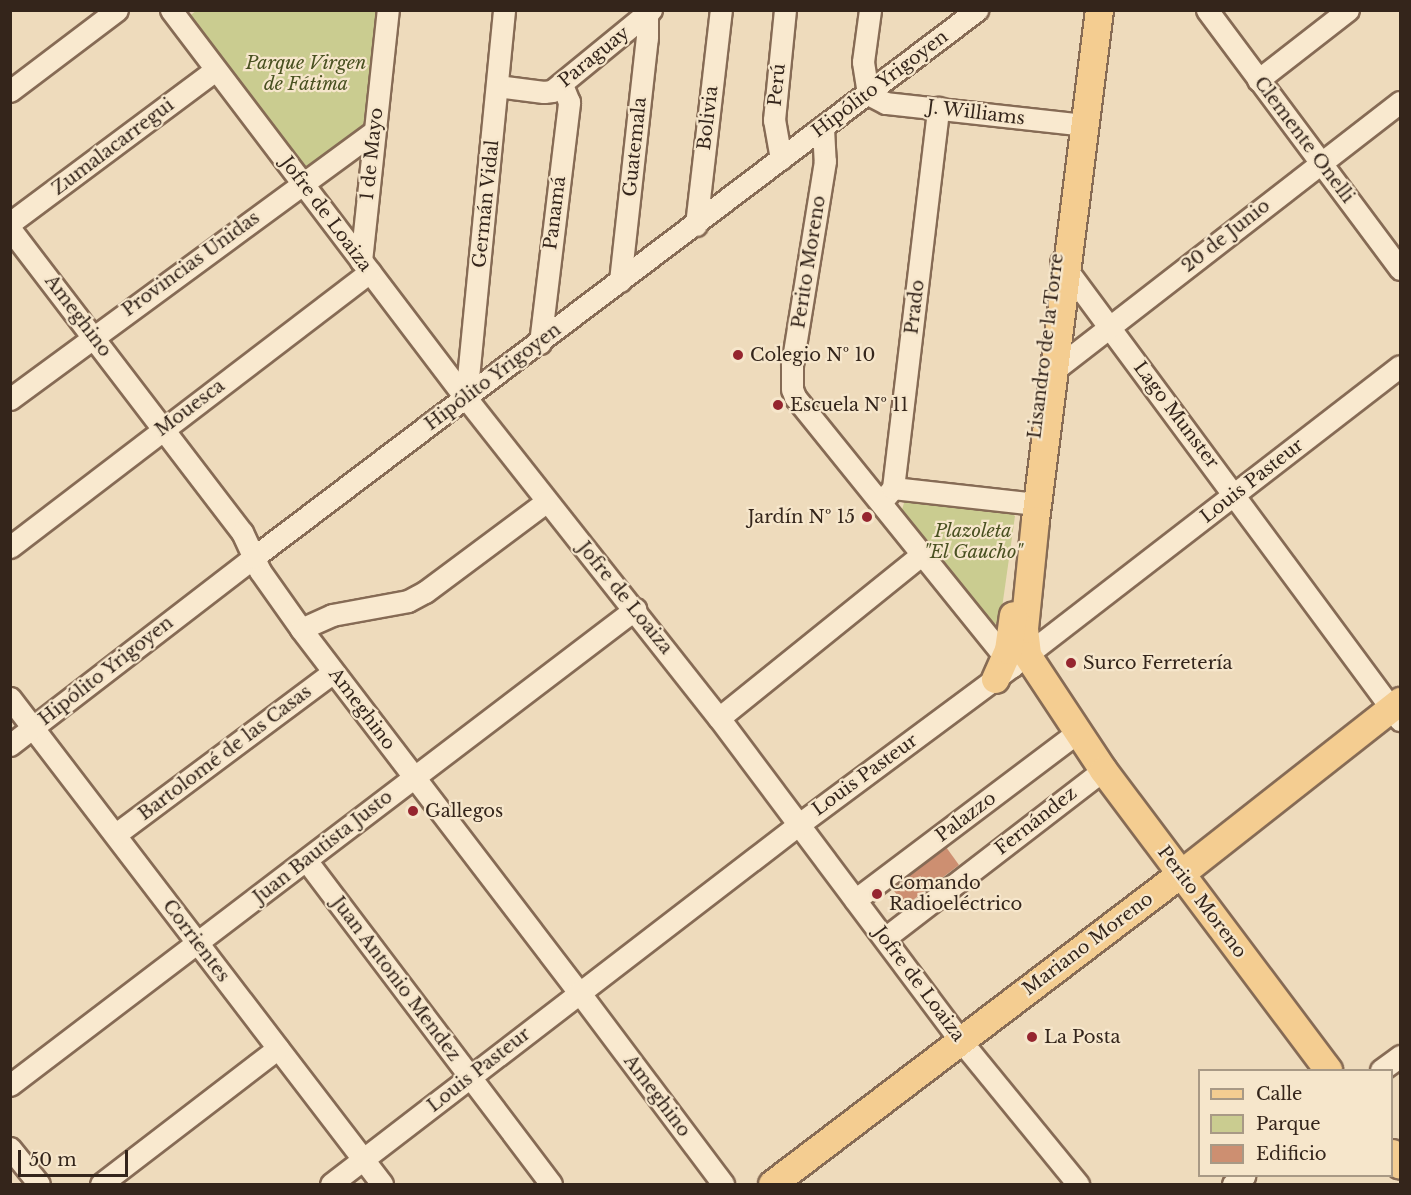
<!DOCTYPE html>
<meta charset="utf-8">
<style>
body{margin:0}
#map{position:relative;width:1411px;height:1195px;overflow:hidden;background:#eedbbc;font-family:"Libre Baskerville",serif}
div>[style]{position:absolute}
.green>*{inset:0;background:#cacc90}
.building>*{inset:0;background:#cd8f71}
.roads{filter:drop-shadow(2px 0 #866b55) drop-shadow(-2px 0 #866b55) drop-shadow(0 2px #866b55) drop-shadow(0 -2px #866b55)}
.minor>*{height:21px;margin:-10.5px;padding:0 10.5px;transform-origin:10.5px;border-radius:10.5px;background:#f9e9cf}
.major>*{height:27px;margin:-13.5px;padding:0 13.5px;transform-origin:13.5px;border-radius:13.5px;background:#f4cd91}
.dots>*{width:16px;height:16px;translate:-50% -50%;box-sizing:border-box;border:3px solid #f6e6cb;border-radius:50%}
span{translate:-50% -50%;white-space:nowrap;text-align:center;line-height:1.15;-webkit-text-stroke:4.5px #f6e6cb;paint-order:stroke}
.street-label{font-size:18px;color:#34251b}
.park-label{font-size:18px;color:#495121;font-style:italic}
.poi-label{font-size:18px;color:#34251b}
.left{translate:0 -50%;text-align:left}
.right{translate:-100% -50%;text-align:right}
.frame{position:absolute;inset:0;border:12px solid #34251b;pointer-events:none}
.legend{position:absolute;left:1198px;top:1069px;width:195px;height:108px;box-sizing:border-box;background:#f6e6cb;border:2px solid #a89985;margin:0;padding:8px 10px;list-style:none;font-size:18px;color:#34251b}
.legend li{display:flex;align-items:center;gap:12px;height:30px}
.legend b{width:30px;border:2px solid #a89985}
.scale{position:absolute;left:18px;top:1150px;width:110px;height:27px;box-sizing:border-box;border:3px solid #34251b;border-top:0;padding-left:8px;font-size:18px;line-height:21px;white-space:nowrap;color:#34251b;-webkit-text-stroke:4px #f6e6cb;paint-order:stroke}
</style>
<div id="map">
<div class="green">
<i style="clip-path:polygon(196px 11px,378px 11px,362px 135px,303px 175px,184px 20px)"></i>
<i style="clip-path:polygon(913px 498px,1007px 510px,1015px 516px,1000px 622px,992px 625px,901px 513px,904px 503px)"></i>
</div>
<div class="building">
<i style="clip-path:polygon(946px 847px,959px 865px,905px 906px,892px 888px)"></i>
</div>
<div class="roads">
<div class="minor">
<i style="left:171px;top:10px;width:487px;rotate:52.8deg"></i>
<i style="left:466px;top:398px;width:408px;rotate:51.7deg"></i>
<i style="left:719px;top:718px;width:404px;rotate:53.2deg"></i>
<i style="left:961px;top:1041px;width:185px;rotate:50.7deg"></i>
<i style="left:870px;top:10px;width:52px;rotate:97.7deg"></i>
<i style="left:863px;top:62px;width:32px;rotate:81deg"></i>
<i style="left:868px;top:94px;width:20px;rotate:27deg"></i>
<i style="left:886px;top:103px;width:200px;rotate:6.3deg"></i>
<i style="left:1207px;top:10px;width:323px;rotate:53.3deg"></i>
<i style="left:1258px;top:80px;width:114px;rotate:-37.9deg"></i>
<i style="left:497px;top:86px;width:47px;rotate:7.3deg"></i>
<i style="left:544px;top:92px;width:8px;rotate:-7deg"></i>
<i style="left:552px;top:91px;width:128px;rotate:-39.3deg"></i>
<i style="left:10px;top:91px;width:134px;rotate:-37.1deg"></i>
<i style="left:823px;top:128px;width:33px;rotate:87deg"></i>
<i style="left:825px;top:161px;width:207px;rotate:99.2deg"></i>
<i style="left:792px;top:365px;width:24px;rotate:90deg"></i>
<i style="left:792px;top:389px;width:9px;rotate:69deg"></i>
<i style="left:795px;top:397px;width:346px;rotate:51.1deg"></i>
<i style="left:781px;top:159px;width:40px;rotate:-100deg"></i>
<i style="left:774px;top:120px;width:111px;rotate:-84.3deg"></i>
<i style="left:10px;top:223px;width:256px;rotate:-36.7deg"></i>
<i style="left:696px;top:225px;width:216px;rotate:-83.4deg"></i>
<i style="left:10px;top:229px;width:382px;rotate:52.6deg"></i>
<i style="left:242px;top:532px;width:43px;rotate:65.2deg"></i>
<i style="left:260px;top:571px;width:71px;rotate:54.7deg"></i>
<i style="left:301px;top:629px;width:457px;rotate:52.6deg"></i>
<i style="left:579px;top:992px;width:240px;rotate:53.1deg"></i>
<i style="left:361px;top:261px;width:252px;rotate:-83.9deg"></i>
<i style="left:1061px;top:262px;width:570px;rotate:53.49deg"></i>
<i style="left:620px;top:281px;width:244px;rotate:-83.7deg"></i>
<i style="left:647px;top:38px;width:24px;rotate:-90deg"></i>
<i style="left:540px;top:343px;width:243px;rotate:-83.1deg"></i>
<i style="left:569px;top:102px;width:18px;rotate:-112deg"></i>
<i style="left:1053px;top:371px;width:439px;rotate:-37.8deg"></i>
<i style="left:466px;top:398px;width:390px;rotate:-84.4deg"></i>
<i style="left:10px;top:399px;width:451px;rotate:-36.3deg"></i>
<i style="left:893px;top:488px;width:135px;rotate:6.4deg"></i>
<i style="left:881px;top:502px;width:18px;rotate:-49deg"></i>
<i style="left:893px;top:488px;width:383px;rotate:-83.2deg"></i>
<i style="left:10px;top:547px;width:453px;rotate:-37.4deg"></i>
<i style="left:301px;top:629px;width:34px;rotate:-24deg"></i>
<i style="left:332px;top:615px;width:77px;rotate:-10.4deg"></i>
<i style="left:408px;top:601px;width:19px;rotate:-28deg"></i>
<i style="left:425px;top:592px;width:152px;rotate:-36.7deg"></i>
<i style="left:10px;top:698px;width:612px;rotate:52.57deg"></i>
<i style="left:719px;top:718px;width:261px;rotate:-38.9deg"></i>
<i style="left:10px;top:745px;width:308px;rotate:-37.6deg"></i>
<i style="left:254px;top:557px;width:907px;rotate:-37.11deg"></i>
<i style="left:116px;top:834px;width:271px;rotate:-36.7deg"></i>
<i style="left:306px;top:860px;width:406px;rotate:52.9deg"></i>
<i style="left:855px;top:900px;width:278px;rotate:-37deg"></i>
<i style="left:885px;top:938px;width:275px;rotate:-37.6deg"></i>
<i style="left:1381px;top:1070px;width:24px;rotate:-36deg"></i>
<i style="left:10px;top:1085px;width:786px;rotate:-37.29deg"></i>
<i style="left:10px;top:1148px;width:46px;rotate:51.1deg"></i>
<i style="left:101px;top:1184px;width:223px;rotate:-37.5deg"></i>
<i style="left:331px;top:1184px;width:589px;rotate:-37.55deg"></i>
<i style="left:798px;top:825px;width:267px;rotate:-36.6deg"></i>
<i style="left:1012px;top:666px;width:490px;rotate:-37.7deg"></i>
<i style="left:1233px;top:1184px;width:14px;rotate:-36deg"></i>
</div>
<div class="major">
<i style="left:1099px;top:10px;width:514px;rotate:97.15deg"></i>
<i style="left:1035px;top:520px;width:110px;rotate:95.8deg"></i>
<i style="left:1024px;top:629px;width:26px;rotate:83deg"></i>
<i style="left:1027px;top:655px;width:138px;rotate:56.5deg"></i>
<i style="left:1103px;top:770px;width:375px;rotate:53.1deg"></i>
<i style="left:995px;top:679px;width:32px;rotate:-66deg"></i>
<i style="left:1008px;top:650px;width:35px;rotate:-82deg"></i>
<i style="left:1392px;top:1153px;width:14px;rotate:56deg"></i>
<i style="left:772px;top:1184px;width:512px;rotate:-37.23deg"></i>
<i style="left:1180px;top:874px;width:280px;rotate:-38.2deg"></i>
</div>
</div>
<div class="dots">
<i style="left:738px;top:355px;background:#95252f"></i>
<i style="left:778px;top:405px;background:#95252f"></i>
<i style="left:867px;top:517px;background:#95252f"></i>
<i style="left:1071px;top:663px;background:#95252f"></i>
<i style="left:413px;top:811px;background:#95252f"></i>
<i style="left:877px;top:894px;background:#95252f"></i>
<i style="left:1032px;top:1037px;background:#95252f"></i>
</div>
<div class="street-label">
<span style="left:594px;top:57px;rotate:-39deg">Paraguay</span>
<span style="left:880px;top:84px;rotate:-37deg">Hipólito Yrigoyen</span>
<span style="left:777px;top:85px;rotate:-84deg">Perú</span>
<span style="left:976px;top:113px;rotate:7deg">J. Williams</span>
<span style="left:708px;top:118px;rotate:-83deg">Bolivia</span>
<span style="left:1304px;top:140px;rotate:53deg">Clemente Onelli</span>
<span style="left:113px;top:147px;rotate:-37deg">Zumalacarregui</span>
<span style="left:635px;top:147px;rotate:-84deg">Guatemala</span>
<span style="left:372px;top:154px;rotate:-84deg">1 de Mayo</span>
<span style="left:486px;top:204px;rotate:-84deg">Germán Vidal</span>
<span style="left:555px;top:213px;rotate:-83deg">Panamá</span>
<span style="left:326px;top:214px;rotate:53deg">Jofre de Loaiza</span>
<span style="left:1226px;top:236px;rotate:-38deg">20 de Junio</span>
<span style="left:809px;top:262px;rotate:-81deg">Perito Moreno</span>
<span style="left:191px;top:264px;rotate:-36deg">Provincias Unidas</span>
<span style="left:915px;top:307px;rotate:-83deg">Prado</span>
<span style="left:78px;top:316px;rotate:53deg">Ameghino</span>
<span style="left:1046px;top:346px;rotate:-83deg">Lisandro de la Torre</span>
<span style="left:493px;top:377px;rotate:-37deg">Hipólito Yrigoyen</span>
<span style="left:190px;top:408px;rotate:-37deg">Mouesca</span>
<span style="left:1176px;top:415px;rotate:53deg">Lago Munster</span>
<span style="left:1252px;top:481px;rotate:-38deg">Louis Pasteur</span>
<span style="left:625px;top:598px;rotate:51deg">Jofre de Loaiza</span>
<span style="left:106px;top:671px;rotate:-38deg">Hipólito Yrigoyen</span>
<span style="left:362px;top:709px;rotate:53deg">Ameghino</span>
<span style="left:225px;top:753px;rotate:-37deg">Bartolomé de las Casas</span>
<span style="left:865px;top:775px;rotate:-36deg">Louis Pasteur</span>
<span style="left:966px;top:817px;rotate:-37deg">Palazzo</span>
<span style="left:1036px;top:821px;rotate:-38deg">Fernández</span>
<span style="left:323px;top:847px;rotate:-38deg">Juan Bautista Justo</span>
<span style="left:1202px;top:902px;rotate:53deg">Perito Moreno</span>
<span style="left:196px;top:941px;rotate:53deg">Corrientes</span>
<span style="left:1088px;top:944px;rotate:-37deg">Mariano Moreno</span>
<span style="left:396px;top:979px;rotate:53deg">Juan Antonio Mendez</span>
<span style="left:919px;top:984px;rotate:53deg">Jofre de Loaiza</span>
<span style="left:479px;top:1070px;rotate:-38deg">Louis Pasteur</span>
<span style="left:657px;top:1096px;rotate:53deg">Ameghino</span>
</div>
<div class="park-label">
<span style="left:306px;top:74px">Parque Virgen<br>de Fátima</span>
<span style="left:973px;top:542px">Plazoleta<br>"El Gaucho"</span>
</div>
<div class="poi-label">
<span class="left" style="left:750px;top:355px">Colegio Nº 10</span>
<span class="left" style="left:790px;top:405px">Escuela Nº 11</span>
<span class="right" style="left:855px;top:517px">Jardín Nº 15</span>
<span class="left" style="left:1083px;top:663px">Surco Ferretería</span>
<span class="left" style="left:425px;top:811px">Gallegos</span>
<span class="left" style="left:889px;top:894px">Comando<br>Radioeléctrico</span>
<span class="left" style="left:1044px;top:1037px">La Posta</span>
</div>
<div class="frame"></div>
<ul class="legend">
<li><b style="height:8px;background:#f4cd91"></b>Calle</li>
<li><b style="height:16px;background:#cacc90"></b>Parque</li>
<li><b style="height:16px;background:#cd8f71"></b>Edificio</li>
</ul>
<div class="scale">50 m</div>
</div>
